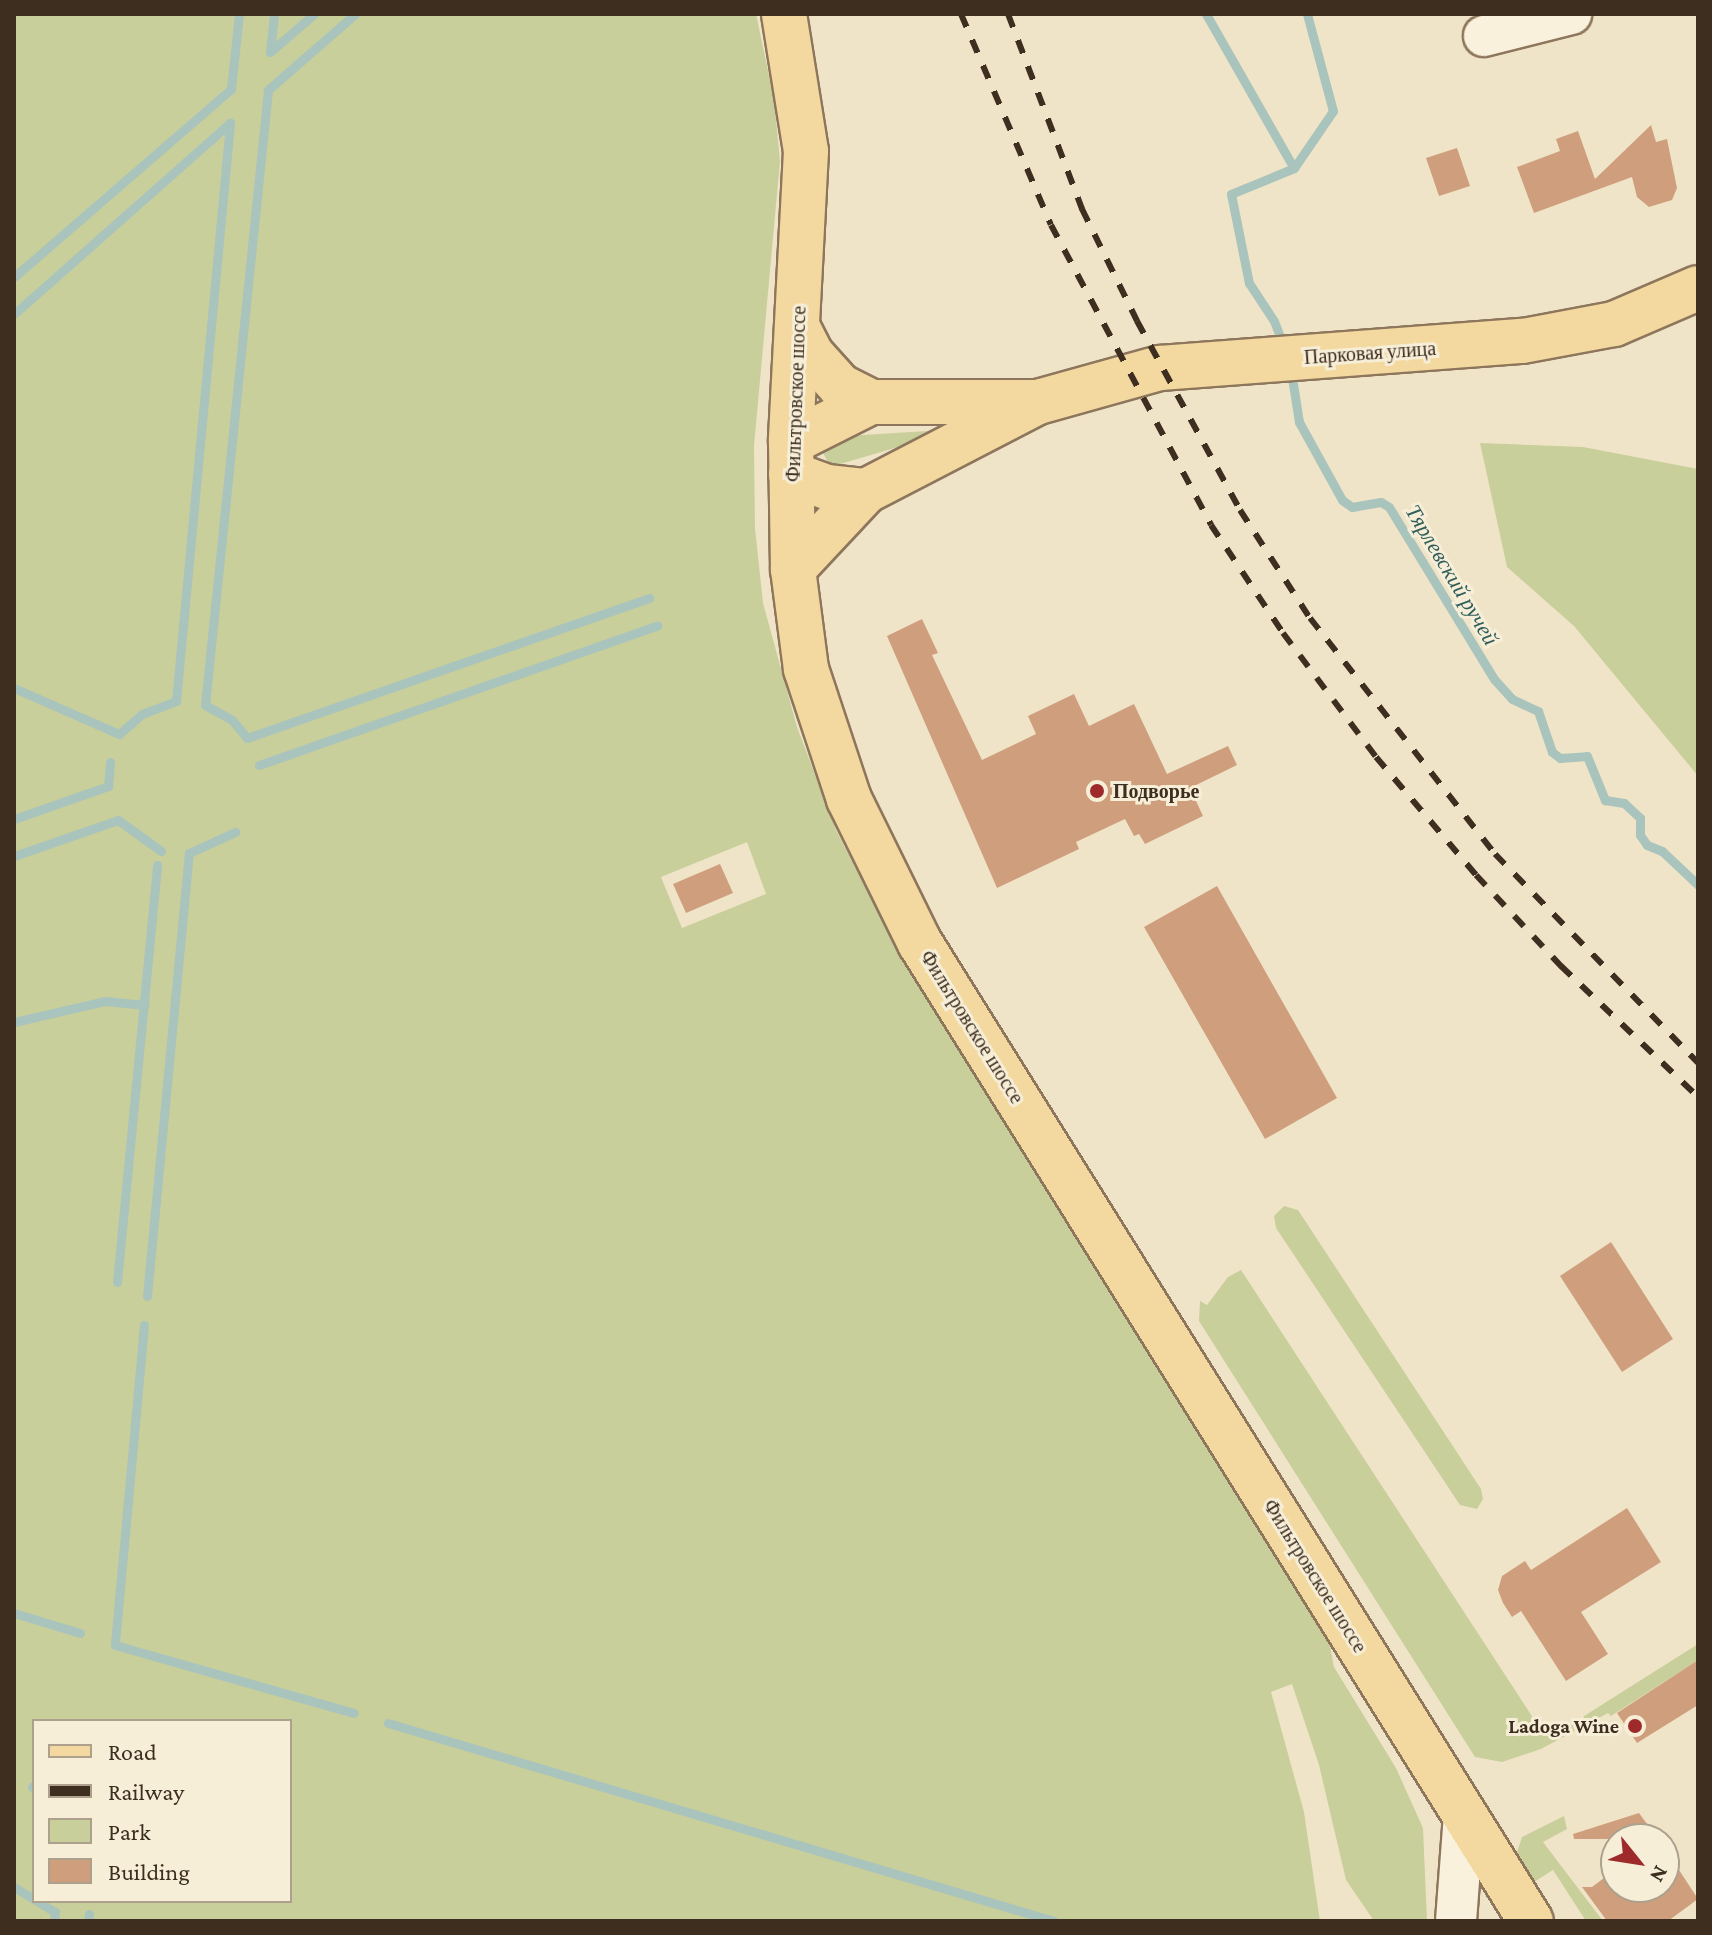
<!DOCTYPE html>
<meta charset="utf-8">
<style>
body{margin:0}
#map{position:relative;width:1712px;height:1935px;overflow:hidden;background:#f0e4c8;font-family:"Crimson Pro",serif}
div>[style]{position:absolute}
.green>*{inset:0;background:#c9cf9b}
.stream>*{height:9px;margin:-4.5px;padding:0 4.5px;transform-origin:4.5px;border-radius:4.5px;background:#a9c4bc}
.building>*{inset:0;background:#cf9f7d}
.roads{filter:drop-shadow(2px 0 #8d765c) drop-shadow(-2px 0 #8d765c) drop-shadow(0 2px #8d765c) drop-shadow(0 -2px #8d765c)}
.minor>*{height:40px;margin:-20px;padding:0 20px;transform-origin:20px;border-radius:20px;background:#faf1dc}
.major>*{height:44px;margin:-22px;padding:0 22px;transform-origin:22px;border-radius:22px;background:#f3d9a0}
.rail>*{height:6px;margin-top:-3px;transform-origin:0;background:repeating-linear-gradient(90deg,#3d2e20 0 14px,transparent 0 28px)}
.dots>*{width:22px;height:22px;translate:-50% -50%;box-sizing:border-box;border:4px solid #f7eed8;border-radius:50%}
span{translate:-50% -50%;white-space:nowrap;text-align:center;line-height:1.15;-webkit-text-stroke:6px #f7eed8;paint-order:stroke}
.street-label{font-size:20px;color:#3d2e20}
.poi-label{font-size:20px;color:#3d2e20;font-weight:700}
.left{translate:0 -50%;text-align:left}
.right{translate:-100% -50%;text-align:right}
.water-label{font-size:22px;color:#2f5d5a;font-style:italic}
.frame{position:absolute;inset:0;border:16px solid #3d2e20;pointer-events:none}
.legend{position:absolute;left:32px;top:1719px;width:260px;height:184px;box-sizing:border-box;background:#f7eed8;border:2px solid #ada18e;margin:0;padding:10px 14px;list-style:none;font-size:24px;color:#3d2e20}
.legend li{display:flex;align-items:center;gap:16px;height:40px}
.legend b{width:40px;border:2px solid #ada18e}
.north{position:absolute;left:1600px;top:1823px;width:80px;height:80px;box-sizing:border-box;background:#f7eed8;border:2px solid #ada18e;border-radius:50%;rotate:120deg;font-size:22px;font-weight:700;line-height:32px;text-align:center;color:#3d2e20}
.north::after{content:'';display:block;margin:auto;width:28px;height:36px;background:#9e2a2b;clip-path:polygon(50% 0,100% 100%,50% 72%,0 100%)}
</style>
<div id="map">
<div class="green">
<i style="clip-path:polygon(evenodd,14px 14px,756px 14px,774px 99px,780px 161px,754px 446px,755px 528px,763px 603px,797px 727px,836px 830px,890px 936px,1328px 1635px,1334px 1667px,1396px 1768px,1423px 1828px,1427px 1921px,1374px 1921px,1346px 1880px,1319px 1765px,1292px 1684px,1271px 1692px,1304px 1812px,1320px 1921px,14px 1921px,14px 14px,747px 842px,766px 894px,682px 928px,661px 877px,747px 842px,14px 14px,34px 1721px,290px 1721px,290px 1901px,34px 1901px,34px 1721px)"></i>
<i style="clip-path:polygon(960px 429px,840px 464px,829px 464px,822px 451px,846px 436px)"></i>
<i style="clip-path:polygon(1480px 443px,1583px 447px,1698px 469px,1698px 776px,1574px 626px,1507px 567px)"></i>
<i style="clip-path:polygon(1284px 1206px,1298px 1210px,1481px 1489px,1483px 1499px,1477px 1509px,1460px 1505px,1276px 1228px,1274px 1216px)"></i>
<i style="clip-path:polygon(1241px 1270px,1541px 1730px,1562px 1730px,1698px 1644px,1698px 1660px,1611px 1716px,1608px 1713px,1541px 1749px,1502px 1762px,1475px 1757px,1199px 1321px,1200px 1301px,1207px 1305px,1228px 1277px)"></i>
<i style="clip-path:polygon(1564px 1816px,1567px 1829px,1543px 1842px,1603px 1921px,1586px 1921px,1553px 1870px,1534px 1882px,1517px 1852px,1522px 1837px)"></i>
</div>
<div class="stream">
<i style="left:355px;top:14px;width:116px;rotate:138.9deg"></i>
<i style="left:268px;top:90px;width:618px;rotate:95.85deg"></i>
<i style="left:205px;top:705px;width:31px;rotate:29deg"></i>
<i style="left:232px;top:720px;width:23px;rotate:50deg"></i>
<i style="left:247px;top:738px;width:426px;rotate:-19.2deg"></i>
<i style="left:1206px;top:14px;width:177px;rotate:60.3deg"></i>
<i style="left:1294px;top:168px;width:68px;rotate:157.6deg"></i>
<i style="left:1231px;top:194px;width:91px;rotate:78.6deg"></i>
<i style="left:1249px;top:283px;width:45px;rotate:56.7deg"></i>
<i style="left:1274px;top:321px;width:30px;rotate:69deg"></i>
<i style="left:270px;top:52px;width:58px;rotate:-40.8deg"></i>
<i style="left:270px;top:52px;width:38px;rotate:-84deg"></i>
<i style="left:1294px;top:168px;width:69px;rotate:-55.6deg"></i>
<i style="left:1333px;top:111px;width:100px;rotate:-105deg"></i>
<i style="left:14px;top:277px;width:287px;rotate:-40.9deg"></i>
<i style="left:231px;top:89px;width:75px;rotate:-83.9deg"></i>
<i style="left:14px;top:314px;width:288px;rotate:-41.5deg"></i>
<i style="left:1291px;top:371px;width:52px;rotate:81.1deg"></i>
<i style="left:1299px;top:422px;width:89px;rotate:61.1deg"></i>
<i style="left:1342px;top:500px;width:12px;rotate:35deg"></i>
<i style="left:1352px;top:507px;width:29px;rotate:-10deg"></i>
<i style="left:1381px;top:502px;width:9px;rotate:32deg"></i>
<i style="left:1389px;top:507px;width:202px;rotate:58.6deg"></i>
<i style="left:1494px;top:679px;width:27px;rotate:48deg"></i>
<i style="left:1512px;top:699px;width:29px;rotate:25deg"></i>
<i style="left:1538px;top:711px;width:43px;rotate:71.1deg"></i>
<i style="left:1552px;top:752px;width:10px;rotate:37deg"></i>
<i style="left:1560px;top:758px;width:27px;rotate:-4deg"></i>
<i style="left:1587px;top:756px;width:48px;rotate:67.8deg"></i>
<i style="left:1605px;top:800px;width:19px;rotate:9deg"></i>
<i style="left:1624px;top:803px;width:22px;rotate:43deg"></i>
<i style="left:1640px;top:818px;width:17px;rotate:90deg"></i>
<i style="left:1640px;top:835px;width:12px;rotate:55deg"></i>
<i style="left:1647px;top:845px;width:16px;rotate:22deg"></i>
<i style="left:1662px;top:851px;width:50px;rotate:43.4deg"></i>
<i style="left:14px;top:688px;width:115px;rotate:23.7deg"></i>
<i style="left:119px;top:734px;width:30px;rotate:-41deg"></i>
<i style="left:142px;top:714px;width:36px;rotate:-21deg"></i>
<i style="left:176px;top:701px;width:581px;rotate:-84.66deg"></i>
<i style="left:259px;top:765px;width:422px;rotate:-19.3deg"></i>
<i style="left:14px;top:819px;width:100px;rotate:-19.3deg"></i>
<i style="left:108px;top:786px;width:24px;rotate:-85deg"></i>
<i style="left:14px;top:856px;width:110px;rotate:-19.1deg"></i>
<i style="left:118px;top:820px;width:53px;rotate:35.8deg"></i>
<i style="left:14px;top:1022px;width:93px;rotate:-13deg"></i>
<i style="left:105px;top:1001px;width:40px;rotate:5.7deg"></i>
<i style="left:117px;top:1282px;width:419px;rotate:-84.5deg"></i>
<i style="left:147px;top:1296px;width:445px;rotate:-84.6deg"></i>
<i style="left:189px;top:853px;width:51px;rotate:-24.5deg"></i>
<i style="left:144px;top:1325px;width:321px;rotate:95.2deg"></i>
<i style="left:115px;top:1645px;width:248px;rotate:15.9deg"></i>
<i style="left:14px;top:1613px;width:69px;rotate:16.9deg"></i>
<i style="left:388px;top:1723px;width:695px;rotate:16.56deg"></i>
<i style="left:32px;top:1787px;width:3px;rotate:-45deg"></i>
<i style="left:14px;top:1887px;width:48px;rotate:31.4deg"></i>
<i style="left:55px;top:1912px;width:9px;rotate:96deg"></i>
<i style="left:88px;top:1921px;width:7px;rotate:-82deg"></i>
</div>
<div class="building">
<i style="clip-path:polygon(1651px 125px,1656px 142px,1667px 139px,1677px 188px,1672px 200px,1649px 207px,1637px 197px,1632px 177px,1534px 213px,1517px 167px,1560px 151px,1556px 139px,1578px 131px,1595px 179px)"></i>
<i style="clip-path:polygon(1457px 148px,1470px 186px,1439px 196px,1426px 158px)"></i>
<i style="clip-path:polygon(922px 619px,938px 653px,932px 655px,982px 760px,1036px 734px,1028px 716px,1074px 694px,1089px 726px,1134px 704px,1167px 774px,1228px 746px,1237px 765px,1190px 788px,1203px 816px,1145px 844px,1139px 834px,1134px 836px,1125px 819px,1076px 842px,1079px 849px,997px 888px,887px 636px)"></i>
<i style="clip-path:polygon(720px 864px,733px 893px,686px 913px,673px 884px)"></i>
<i style="clip-path:polygon(1217px 886px,1337px 1098px,1265px 1139px,1144px 927px)"></i>
<i style="clip-path:polygon(1611px 1242px,1673px 1339px,1622px 1372px,1560px 1276px)"></i>
<i style="clip-path:polygon(1627px 1508px,1661px 1562px,1581px 1612px,1608px 1654px,1566px 1681px,1521px 1611px,1512px 1617px,1503px 1603px,1498px 1590px,1502px 1576px,1525px 1561px,1531px 1570px)"></i>
<i style="clip-path:polygon(1698px 1660px,1698px 1705px,1637px 1743px,1617px 1713px)"></i>
<i style="clip-path:polygon(1639px 1813px,1658px 1839px,1574px 1839px,1573px 1834px)"></i>
<i style="clip-path:polygon(1664px 1847px,1698px 1899px,1668px 1921px,1607px 1921px,1582px 1887px,1592px 1887px,1616px 1869px,1616px 1887px,1664px 1887px)"></i>
</div>
<div class="roads">
<div class="minor">
<i style="left:1484px;top:36px;width:90px;rotate:-14.2deg"></i>
<i style="left:1456px;top:1921px;width:107px;rotate:-85.7deg"></i>
</div>
<div class="major">
<i style="left:784px;top:14px;width:139px;rotate:80.9deg"></i>
<i style="left:806px;top:151px;width:291px;rotate:93deg"></i>
<i style="left:791px;top:442px;width:127px;rotate:89.1deg"></i>
<i style="left:793px;top:569px;width:101px;rotate:82.6deg"></i>
<i style="left:806px;top:669px;width:137px;rotate:71.7deg"></i>
<i style="left:849px;top:799px;width:161px;rotate:63.8deg"></i>
<i style="left:920px;top:943px;width:1153px;rotate:58.01deg"></i>
<i style="left:798px;top:328px;width:30px;rotate:63deg"></i>
<i style="left:812px;top:355px;width:42px;rotate:47.9deg"></i>
<i style="left:840px;top:386px;width:35px;rotate:27deg"></i>
<i style="left:871px;top:402px;width:161px"></i>
<i style="left:791px;top:442px;width:89px;rotate:-26.6deg"></i>
<i style="left:791px;top:474px;width:38px;rotate:20deg"></i>
<i style="left:827px;top:487px;width:39px;rotate:6deg"></i>
<i style="left:866px;top:491px;width:194px;rotate:-27.4deg"></i>
<i style="left:1038px;top:402px;width:127px;rotate:-15.6deg"></i>
<i style="left:1160px;top:368px;width:364px;rotate:-4.3deg"></i>
<i style="left:1523px;top:341px;width:93px;rotate:-10.6deg"></i>
<i style="left:1614px;top:324px;width:91px;rotate:-23.2deg"></i>
<i style="left:793px;top:569px;width:107px;rotate:-46.9deg"></i>
</div>
</div>
<div class="rail">
<i style="left:961px;top:14px;width:229px;rotate:66.9deg"></i>
<i style="left:1051px;top:225px;width:340px;rotate:61.9deg"></i>
<i style="left:1211px;top:525px;width:130px;rotate:56.3deg"></i>
<i style="left:1283px;top:633px;width:155px;rotate:53.1deg"></i>
<i style="left:1376px;top:757px;width:155px;rotate:49.7deg"></i>
<i style="left:1476px;top:875px;width:125px;rotate:47deg"></i>
<i style="left:1561px;top:966px;width:190px;rotate:43.7deg"></i>
<i style="left:1008px;top:14px;width:209px;rotate:69.2deg"></i>
<i style="left:1082px;top:209px;width:125px;rotate:63.8deg"></i>
<i style="left:1137px;top:321px;width:215px;rotate:61.4deg"></i>
<i style="left:1240px;top:510px;width:129px;rotate:57.1deg"></i>
<i style="left:1310px;top:618px;width:300px;rotate:51.9deg"></i>
<i style="left:1495px;top:854px;width:291px;rotate:45.8deg"></i>
</div>
<div class="dots">
<i style="left:1097px;top:791px;background:#9e2a2b"></i>
<i style="left:1635px;top:1726px;background:#9e2a2b"></i>
</div>
<div class="street-label">
<span style="left:1370px;top:353px;rotate:-4deg">Парковая улица</span>
<span style="left:796px;top:394px;rotate:-88deg">Фильтровское шоссе</span>
<span style="left:972px;top:1027px;rotate:58deg">Фильтровское шоссе</span>
<span style="left:1315px;top:1576px;rotate:58deg">Фильтровское шоссе</span>
</div>
<div class="poi-label">
<span class="left" style="left:1113px;top:791px">Подворье</span>
<span class="right" style="left:1619px;top:1726px">Ladoga Wine</span>
</div>
<div class="water-label">
<span style="left:1452px;top:575px;rotate:59deg">Тярлевский ручей</span>
</div>
<div class="frame"></div>
<ul class="legend">
<li><b style="height:10px;background:#f3d9a0"></b>Road</li>
<li><b style="height:10px;background:#3d2e20"></b>Railway</li>
<li><b style="height:22px;background:#c9cf9b"></b>Park</li>
<li><b style="height:22px;background:#cf9f7d"></b>Building</li>
</ul>
<div class="north">N</div>
</div>
